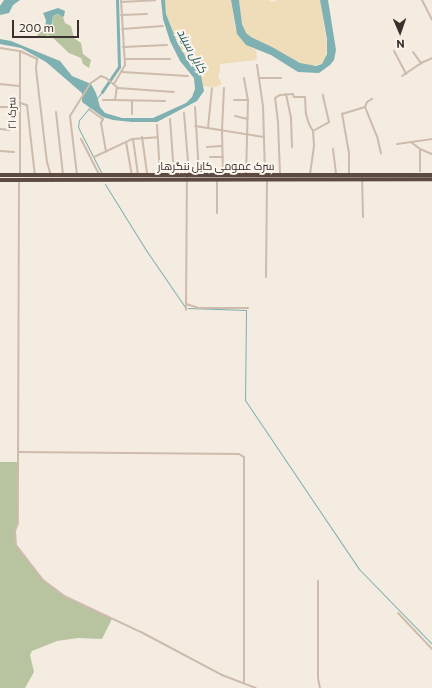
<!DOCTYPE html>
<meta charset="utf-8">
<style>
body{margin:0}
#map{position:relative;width:432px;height:688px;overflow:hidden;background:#f4ebe1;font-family:Commissioner,Cairo,sans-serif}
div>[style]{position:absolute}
.green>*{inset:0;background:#b8c4a0}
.sand>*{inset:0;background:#efdcb8}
.water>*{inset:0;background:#7fb0b2}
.stream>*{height:1px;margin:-0.5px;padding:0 0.5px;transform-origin:0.5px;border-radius:0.5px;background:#7fb0b2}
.canal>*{height:2.5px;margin:-1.25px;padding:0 1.25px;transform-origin:1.25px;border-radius:1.25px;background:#7fb0b2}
.minor>*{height:2px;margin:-1px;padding:0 1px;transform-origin:1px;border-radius:1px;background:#cdbbac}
.highway>*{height:3.5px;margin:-1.75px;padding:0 1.75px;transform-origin:1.75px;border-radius:1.75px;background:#5c4a42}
span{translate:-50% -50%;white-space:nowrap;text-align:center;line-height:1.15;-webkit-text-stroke:4px #fbf5ee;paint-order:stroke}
.street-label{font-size:11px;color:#3b302b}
.water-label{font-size:12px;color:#1f5a5e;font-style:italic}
.north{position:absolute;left:380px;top:12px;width:40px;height:40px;-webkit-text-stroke:3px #fbf5ee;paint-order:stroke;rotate:178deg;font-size:11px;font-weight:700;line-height:16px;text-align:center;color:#3b302b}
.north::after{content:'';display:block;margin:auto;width:14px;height:18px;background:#3b302b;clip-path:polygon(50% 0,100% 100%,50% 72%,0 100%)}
.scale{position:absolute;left:12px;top:20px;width:67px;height:18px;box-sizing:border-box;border:2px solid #3b302b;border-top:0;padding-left:5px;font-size:12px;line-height:14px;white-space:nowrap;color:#3b302b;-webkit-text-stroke:3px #fbf5ee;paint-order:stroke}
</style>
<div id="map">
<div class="green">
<i style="clip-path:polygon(59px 14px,63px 17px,65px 23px,71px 26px,74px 38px,81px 43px,83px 54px,91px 60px,89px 68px,83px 64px,81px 58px,69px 53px,52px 37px,48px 35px,40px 38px,37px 36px,40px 32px,49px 30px,52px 27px,53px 16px)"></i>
<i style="clip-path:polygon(0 462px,18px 462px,18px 523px,15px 531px,16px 545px,43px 580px,64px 596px,112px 619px,102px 639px,78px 638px,57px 641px,32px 651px,30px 655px,34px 672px,25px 688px,0 688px)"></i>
</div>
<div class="sand">
<i style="clip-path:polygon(165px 0,231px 0,235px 28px,246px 45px,256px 50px,257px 60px,220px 64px,220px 71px,218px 77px,222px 84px,216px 87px,203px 86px,202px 81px,177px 42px,166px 14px)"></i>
<i style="clip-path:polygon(239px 0,269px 0,272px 2px,277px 0,320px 0,327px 45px,325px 60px,322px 64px,307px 66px,251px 37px,246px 33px,242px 24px)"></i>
</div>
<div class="water">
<i style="clip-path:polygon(4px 0,20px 0,13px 5px,9px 13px,0 15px,0 6px)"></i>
<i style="clip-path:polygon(161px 0,165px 0,166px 14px,177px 42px,187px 59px,201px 76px,204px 91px,197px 101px,157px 122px,132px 122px,113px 120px,103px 117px,82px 102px,82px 93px,46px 62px,21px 48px,0 44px,0 39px,11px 41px,60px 61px,72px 76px,91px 84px,96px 93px,100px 107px,105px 113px,122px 118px,153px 118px,186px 103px,192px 97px,195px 89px,194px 78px,180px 61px,170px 41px,163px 19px)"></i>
<i style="clip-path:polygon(231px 0,239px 0,242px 24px,246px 33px,251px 37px,272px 47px,300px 63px,316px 66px,322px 64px,327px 54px,327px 39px,320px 0,328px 0,336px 50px,334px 60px,330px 65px,319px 73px,298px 72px,271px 55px,246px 45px,237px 34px)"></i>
<i style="clip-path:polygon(58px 8px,65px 11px,64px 16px,63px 17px,58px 14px,53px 16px,51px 29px,45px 30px,46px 20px,43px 13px)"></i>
</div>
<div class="stream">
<i style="left:97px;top:98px;width:8px;rotate:-50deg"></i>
<i style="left:90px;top:107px;width:17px;rotate:130deg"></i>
<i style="left:79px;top:120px;width:7px;rotate:98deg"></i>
<i style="left:78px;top:127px;width:51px;rotate:62.9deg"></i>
<i style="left:105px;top:184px;width:78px;rotate:58.2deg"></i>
<i style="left:146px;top:250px;width:69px;rotate:55.6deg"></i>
<i style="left:188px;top:308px;width:58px;rotate:2deg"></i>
<i style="left:246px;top:310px;width:90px;rotate:90.6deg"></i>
<i style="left:245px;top:400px;width:204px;rotate:56deg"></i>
<i style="left:359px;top:569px;width:105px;rotate:45.8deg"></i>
</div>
<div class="canal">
<i style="left:102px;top:92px;width:30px;rotate:-56deg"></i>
<i style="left:119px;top:67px;width:67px;rotate:-91.7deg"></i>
</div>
<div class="minor">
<i style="left:422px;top:0;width:22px;rotate:63deg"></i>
<i style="left:121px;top:2px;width:34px;rotate:-3deg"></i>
<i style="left:121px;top:15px;width:26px;rotate:-2deg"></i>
<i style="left:122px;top:29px;width:41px;rotate:-4.2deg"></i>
<i style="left:123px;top:47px;width:44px;rotate:-2.6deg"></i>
<i style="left:0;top:48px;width:20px;rotate:9deg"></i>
<i style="left:20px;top:51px;width:19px;rotate:25deg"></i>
<i style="left:37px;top:59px;width:10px;rotate:96deg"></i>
<i style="left:36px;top:69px;width:94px;rotate:83.3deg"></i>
<i style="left:47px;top:162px;width:15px;rotate:74deg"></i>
<i style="left:20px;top:51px;width:123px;rotate:90deg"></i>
<i style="left:394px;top:51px;width:26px;rotate:62deg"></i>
<i style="left:413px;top:52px;width:14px;rotate:54deg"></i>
<i style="left:421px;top:63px;width:12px;rotate:-24deg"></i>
<i style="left:125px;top:59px;width:45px"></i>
<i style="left:257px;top:65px;width:41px;rotate:81.7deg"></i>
<i style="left:263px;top:106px;width:69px;rotate:88.3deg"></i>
<i style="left:122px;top:72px;width:66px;rotate:3.5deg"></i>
<i style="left:402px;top:76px;width:23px;rotate:-34deg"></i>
<i style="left:244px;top:78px;width:22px;rotate:80deg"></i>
<i style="left:248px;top:100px;width:74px;rotate:91.5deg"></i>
<i style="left:260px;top:78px;width:21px"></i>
<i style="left:0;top:84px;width:19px;rotate:6deg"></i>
<i style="left:114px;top:84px;width:22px;rotate:-60deg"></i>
<i style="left:125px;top:65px;width:65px;rotate:-93.5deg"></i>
<i style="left:117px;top:87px;width:13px;rotate:99deg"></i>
<i style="left:115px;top:100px;width:50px;rotate:1.1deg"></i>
<i style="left:286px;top:94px;width:25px;rotate:78deg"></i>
<i style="left:291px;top:118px;width:29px;rotate:88deg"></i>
<i style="left:103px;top:100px;width:12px"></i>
<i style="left:234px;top:100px;width:14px"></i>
<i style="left:132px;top:101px;width:13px;rotate:90deg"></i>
<i style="left:20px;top:103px;width:7px;rotate:16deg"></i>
<i style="left:27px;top:105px;width:71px;rotate:83.6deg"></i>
<i style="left:0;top:107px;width:12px"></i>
<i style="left:195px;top:107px;width:67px;rotate:86.6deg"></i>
<i style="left:365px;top:107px;width:31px;rotate:68deg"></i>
<i style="left:377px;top:136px;width:18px;rotate:77deg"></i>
<i style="left:90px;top:110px;width:16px;rotate:35deg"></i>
<i style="left:103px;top:119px;width:4px;rotate:117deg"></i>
<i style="left:101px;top:123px;width:29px;rotate:80deg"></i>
<i style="left:56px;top:112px;width:62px;rotate:83.6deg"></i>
<i style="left:184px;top:113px;width:61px;rotate:85.3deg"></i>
<i style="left:235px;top:116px;width:13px;rotate:13deg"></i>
<i style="left:170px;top:119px;width:55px;rotate:85.8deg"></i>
<i style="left:157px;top:125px;width:49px;rotate:86.5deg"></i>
<i style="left:195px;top:126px;width:70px;rotate:9.1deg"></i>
<i style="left:208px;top:128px;width:40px;rotate:-84.3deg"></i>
<i style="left:0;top:129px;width:10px;rotate:6deg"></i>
<i style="left:313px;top:131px;width:18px;rotate:-29deg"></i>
<i style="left:329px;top:122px;width:28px;rotate:-103deg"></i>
<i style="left:142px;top:137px;width:37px;rotate:82deg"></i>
<i style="left:81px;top:139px;width:39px;rotate:63deg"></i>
<i style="left:133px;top:139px;width:35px;rotate:82deg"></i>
<i style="left:126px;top:142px;width:34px;rotate:80deg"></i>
<i style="left:411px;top:142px;width:11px;rotate:38deg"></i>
<i style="left:420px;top:149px;width:13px;rotate:23deg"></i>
<i style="left:397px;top:144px;width:35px;rotate:-8deg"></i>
<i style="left:207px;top:147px;width:15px;rotate:-4deg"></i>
<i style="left:333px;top:149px;width:26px;rotate:83deg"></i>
<i style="left:420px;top:149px;width:22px;rotate:90deg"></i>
<i style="left:0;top:151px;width:14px;rotate:4deg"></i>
<i style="left:94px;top:157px;width:42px;rotate:-25.3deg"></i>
<i style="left:132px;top:139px;width:26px;rotate:-4deg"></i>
<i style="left:210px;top:157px;width:13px"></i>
<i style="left:223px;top:174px;width:44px;rotate:-91.3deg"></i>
<i style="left:222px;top:130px;width:42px;rotate:-87.3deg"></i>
<i style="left:280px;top:174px;width:52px;rotate:-92.2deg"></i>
<i style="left:278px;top:122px;width:24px;rotate:-97deg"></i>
<i style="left:275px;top:98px;width:6px;rotate:-31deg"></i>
<i style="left:280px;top:95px;width:13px;rotate:-4deg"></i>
<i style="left:293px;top:94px;width:3px;rotate:72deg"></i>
<i style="left:294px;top:97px;width:11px"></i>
<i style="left:305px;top:97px;width:17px;rotate:87deg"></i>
<i style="left:306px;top:114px;width:10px;rotate:73deg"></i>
<i style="left:309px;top:124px;width:8px;rotate:60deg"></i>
<i style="left:313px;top:131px;width:15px;rotate:86deg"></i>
<i style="left:314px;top:146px;width:29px;rotate:98deg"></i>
<i style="left:77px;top:175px;width:59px;rotate:-96.8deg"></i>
<i style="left:70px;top:116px;width:39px;rotate:-58deg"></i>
<i style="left:91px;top:83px;width:12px;rotate:-35deg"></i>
<i style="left:101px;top:76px;width:5px;rotate:22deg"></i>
<i style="left:106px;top:78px;width:16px;rotate:40deg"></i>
<i style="left:118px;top:88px;width:56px;rotate:4.1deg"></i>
<i style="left:349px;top:175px;width:22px;rotate:-90deg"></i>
<i style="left:349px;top:153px;width:40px;rotate:-100deg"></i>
<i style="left:342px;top:114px;width:24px;rotate:-17deg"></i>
<i style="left:365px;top:107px;width:5px;rotate:-68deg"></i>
<i style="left:367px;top:102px;width:6px;rotate:-31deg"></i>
<i style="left:362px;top:175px;width:42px;rotate:88.6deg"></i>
<i style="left:19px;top:180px;width:343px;rotate:90.2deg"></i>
<i style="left:18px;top:523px;width:9px;rotate:111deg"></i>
<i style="left:15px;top:531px;width:14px;rotate:86deg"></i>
<i style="left:16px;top:545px;width:44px;rotate:52.4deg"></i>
<i style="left:43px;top:580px;width:26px;rotate:37deg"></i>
<i style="left:64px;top:596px;width:85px;rotate:25.1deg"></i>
<i style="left:141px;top:632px;width:92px;rotate:28deg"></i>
<i style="left:222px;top:675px;width:36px;rotate:21deg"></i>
<i style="left:217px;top:180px;width:33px;rotate:90deg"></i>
<i style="left:266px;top:277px;width:97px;rotate:-89.4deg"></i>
<i style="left:186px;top:304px;width:14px;rotate:17deg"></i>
<i style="left:199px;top:308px;width:49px"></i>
<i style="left:186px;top:310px;width:135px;rotate:-89.6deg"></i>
<i style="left:18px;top:452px;width:221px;rotate:0.5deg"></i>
<i style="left:239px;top:454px;width:6px;rotate:31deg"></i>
<i style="left:244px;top:457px;width:225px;rotate:90deg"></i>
<i style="left:318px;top:581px;width:97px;rotate:90deg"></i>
<i style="left:318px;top:678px;width:10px;rotate:79deg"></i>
<i style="left:398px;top:613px;width:50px;rotate:46.6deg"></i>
</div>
<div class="highway">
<i style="left:0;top:175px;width:432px"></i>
<i style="left:0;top:180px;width:432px;rotate:-0.1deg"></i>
</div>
<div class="street-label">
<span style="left:12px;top:113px;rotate:-91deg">سرک ۲۱</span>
<span style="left:216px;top:166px">سرک عمومی کابل ننگرهار</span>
</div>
<div class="water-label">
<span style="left:192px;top:51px;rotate:61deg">کابل سيند</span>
</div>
<div class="north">N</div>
<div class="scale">200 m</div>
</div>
